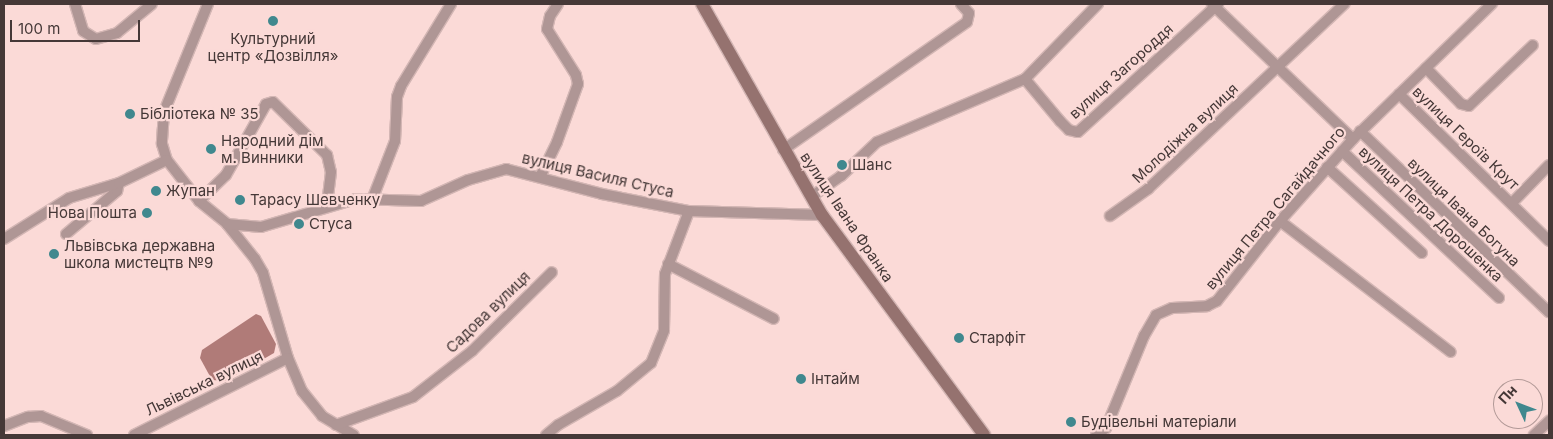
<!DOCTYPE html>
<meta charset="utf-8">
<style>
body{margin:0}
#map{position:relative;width:1553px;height:439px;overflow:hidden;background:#fbdad7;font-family:Inter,sans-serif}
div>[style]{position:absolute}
.water>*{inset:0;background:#b07b78}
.roads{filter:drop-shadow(1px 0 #d3b6b4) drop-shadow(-1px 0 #d3b6b4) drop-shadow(0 1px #d3b6b4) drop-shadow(0 -1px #d3b6b4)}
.street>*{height:10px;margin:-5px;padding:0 5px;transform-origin:5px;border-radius:5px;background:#af9695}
.secondary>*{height:12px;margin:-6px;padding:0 6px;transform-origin:6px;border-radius:6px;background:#95726f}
.dots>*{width:14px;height:14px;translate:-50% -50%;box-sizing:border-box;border:2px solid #fbdad7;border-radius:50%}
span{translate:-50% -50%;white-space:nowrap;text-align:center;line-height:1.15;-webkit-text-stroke:4.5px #fbdad7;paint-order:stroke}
.poi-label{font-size:15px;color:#453837}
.left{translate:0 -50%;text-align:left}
.right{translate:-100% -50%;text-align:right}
.street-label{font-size:15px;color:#453837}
.frame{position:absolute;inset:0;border:5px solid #453837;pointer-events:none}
.north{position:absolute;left:1493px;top:379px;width:50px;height:50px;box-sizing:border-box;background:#fbdad7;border:1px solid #b29997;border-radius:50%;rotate:313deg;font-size:14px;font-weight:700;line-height:20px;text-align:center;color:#453837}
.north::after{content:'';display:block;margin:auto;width:18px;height:22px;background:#40888e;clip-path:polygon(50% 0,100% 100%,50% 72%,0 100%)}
.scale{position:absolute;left:10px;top:20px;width:130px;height:22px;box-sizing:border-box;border:2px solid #453837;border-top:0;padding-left:6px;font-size:15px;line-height:18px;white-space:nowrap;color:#453837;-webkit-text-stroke:4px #fbdad7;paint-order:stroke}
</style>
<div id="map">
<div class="water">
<i style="clip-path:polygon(256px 314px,261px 316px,276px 344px,274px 353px,225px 381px,212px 380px,200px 358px,202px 350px)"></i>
</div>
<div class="roads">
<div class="street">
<i style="left:75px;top:4px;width:28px;rotate:73deg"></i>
<i style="left:83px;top:31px;width:15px;rotate:32deg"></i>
<i style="left:96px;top:39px;width:22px;rotate:-16deg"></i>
<i style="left:117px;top:33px;width:45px;rotate:-39.6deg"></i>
<i style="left:208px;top:4px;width:117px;rotate:112.2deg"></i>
<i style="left:164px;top:112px;width:32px;rotate:94deg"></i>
<i style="left:162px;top:144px;width:17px;rotate:73deg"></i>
<i style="left:167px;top:160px;width:52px;rotate:52deg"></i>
<i style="left:199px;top:201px;width:36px;rotate:39deg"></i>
<i style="left:227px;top:224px;width:45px;rotate:51.3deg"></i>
<i style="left:255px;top:259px;width:16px;rotate:60deg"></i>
<i style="left:263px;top:273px;width:89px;rotate:73.6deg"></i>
<i style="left:288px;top:358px;width:36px;rotate:67deg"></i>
<i style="left:302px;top:391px;width:32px;rotate:51deg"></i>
<i style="left:322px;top:416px;width:37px;rotate:31deg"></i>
<i style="left:1212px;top:4px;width:195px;rotate:43.8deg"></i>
<i style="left:1426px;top:68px;width:50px;rotate:45.8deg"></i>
<i style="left:1461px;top:104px;width:8px;rotate:14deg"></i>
<i style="left:1469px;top:106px;width:88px;rotate:-43.6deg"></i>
<i style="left:1025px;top:79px;width:55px;rotate:50.2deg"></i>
<i style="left:1060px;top:121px;width:13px;rotate:45deg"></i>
<i style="left:1069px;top:130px;width:9px;rotate:13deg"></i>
<i style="left:1078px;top:132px;width:190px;rotate:-42.4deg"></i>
<i style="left:1399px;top:94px;width:210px;rotate:44.4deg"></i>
<i style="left:1360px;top:131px;width:262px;rotate:43.8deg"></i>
<i style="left:783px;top:150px;width:224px;rotate:-34.8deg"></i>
<i style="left:967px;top:22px;width:9px;rotate:-77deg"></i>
<i style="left:969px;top:13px;width:12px;rotate:-132deg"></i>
<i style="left:1342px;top:151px;width:215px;rotate:43.1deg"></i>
<i style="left:1327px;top:167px;width:128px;rotate:42.2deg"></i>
<i style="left:540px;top:177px;width:39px;rotate:-64deg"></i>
<i style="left:557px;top:142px;width:62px;rotate:-70.1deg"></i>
<i style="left:578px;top:84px;width:9px;rotate:-103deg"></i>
<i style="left:576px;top:75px;width:54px;rotate:-122.2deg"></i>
<i style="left:547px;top:29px;width:13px;rotate:-77deg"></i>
<i style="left:550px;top:16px;width:14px;rotate:-56deg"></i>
<i style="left:811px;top:197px;width:37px;rotate:-35deg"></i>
<i style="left:841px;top:176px;width:50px;rotate:-43.4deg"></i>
<i style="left:877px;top:142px;width:161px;rotate:-23.1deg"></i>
<i style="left:1025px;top:79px;width:105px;rotate:-45.8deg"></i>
<i style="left:372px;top:200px;width:63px;rotate:-68.7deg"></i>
<i style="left:395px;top:141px;width:44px;rotate:-87.4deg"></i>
<i style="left:397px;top:97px;width:12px;rotate:-70deg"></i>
<i style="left:401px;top:86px;width:96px;rotate:-58.6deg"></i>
<i style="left:199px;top:201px;width:37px;rotate:-44deg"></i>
<i style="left:226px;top:175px;width:81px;rotate:-60.6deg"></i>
<i style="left:266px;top:104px;width:7px;rotate:-16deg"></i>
<i style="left:273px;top:102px;width:76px;rotate:44.5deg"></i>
<i style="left:327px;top:155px;width:17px;rotate:77deg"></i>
<i style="left:331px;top:172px;width:34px;rotate:97deg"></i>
<i style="left:1512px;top:203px;width:53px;rotate:-45.8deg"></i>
<i style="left:1110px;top:216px;width:47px;rotate:-35.4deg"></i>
<i style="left:1148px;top:189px;width:270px;rotate:-43.3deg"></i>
<i style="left:1280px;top:221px;width:215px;rotate:37.5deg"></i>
<i style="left:227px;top:224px;width:34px;rotate:5deg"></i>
<i style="left:261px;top:227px;width:99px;rotate:-16.4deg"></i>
<i style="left:356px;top:199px;width:65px;rotate:1.8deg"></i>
<i style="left:421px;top:201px;width:51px;rotate:-24.1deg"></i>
<i style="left:468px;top:180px;width:40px;rotate:-16deg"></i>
<i style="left:506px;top:169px;width:99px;rotate:14.6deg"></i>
<i style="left:602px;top:194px;width:89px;rotate:11.1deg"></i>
<i style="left:689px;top:211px;width:133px;rotate:1.7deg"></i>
<i style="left:66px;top:234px;width:67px;rotate:-40.1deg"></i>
<i style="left:117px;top:191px;width:8px;rotate:-76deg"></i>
<i style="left:4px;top:239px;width:77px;rotate:-32.2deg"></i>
<i style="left:69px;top:198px;width:52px;rotate:-16.7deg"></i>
<i style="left:119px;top:183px;width:53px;rotate:-25.6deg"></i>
<i style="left:668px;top:264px;width:119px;rotate:27.4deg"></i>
<i style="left:336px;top:425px;width:82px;rotate:-20deg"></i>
<i style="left:413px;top:397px;width:75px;rotate:-37.9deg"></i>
<i style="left:472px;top:351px;width:112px;rotate:-44.6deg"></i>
<i style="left:4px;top:426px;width:26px;rotate:-21deg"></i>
<i style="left:28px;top:417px;width:13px;rotate:-4deg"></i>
<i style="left:41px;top:416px;width:50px;rotate:22.4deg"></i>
<i style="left:134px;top:435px;width:172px;rotate:-26.6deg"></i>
<i style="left:546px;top:435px;width:16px;rotate:-40deg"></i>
<i style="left:558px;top:425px;width:68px;rotate:-30deg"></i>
<i style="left:617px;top:391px;width:44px;rotate:-39.5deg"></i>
<i style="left:651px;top:363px;width:35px;rotate:-68deg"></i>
<i style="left:664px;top:330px;width:56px;rotate:-89deg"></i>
<i style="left:665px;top:274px;width:67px;rotate:-69.1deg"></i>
<i style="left:1096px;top:435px;width:12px;rotate:-35deg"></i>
<i style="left:1106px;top:428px;width:100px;rotate:-67.6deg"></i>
<i style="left:1144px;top:336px;width:24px;rotate:-60deg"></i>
<i style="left:1156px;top:315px;width:17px;rotate:-24deg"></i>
<i style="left:1172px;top:308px;width:35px;rotate:-3deg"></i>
<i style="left:1207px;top:306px;width:11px;rotate:-27deg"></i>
<i style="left:1217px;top:301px;width:102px;rotate:-51.8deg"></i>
<i style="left:1280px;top:221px;width:110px;rotate:-48.3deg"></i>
<i style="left:1353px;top:139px;width:194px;rotate:-44.2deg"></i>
<i style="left:1534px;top:435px;width:21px;rotate:-43deg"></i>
</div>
<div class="secondary">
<i style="left:702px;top:4px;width:243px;rotate:60.4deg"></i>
<i style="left:822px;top:215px;width:273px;rotate:53.6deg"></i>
</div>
</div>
<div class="dots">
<i style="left:273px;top:21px;background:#40888e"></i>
<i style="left:130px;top:114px;background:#40888e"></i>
<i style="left:211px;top:149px;background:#40888e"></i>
<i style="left:842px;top:165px;background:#40888e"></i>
<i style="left:156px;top:191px;background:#40888e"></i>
<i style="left:240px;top:200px;background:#40888e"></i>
<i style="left:147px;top:213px;background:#40888e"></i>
<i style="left:299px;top:224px;background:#40888e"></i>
<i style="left:54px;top:254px;background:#40888e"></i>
<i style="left:959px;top:338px;background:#40888e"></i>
<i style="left:801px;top:379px;background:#40888e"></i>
<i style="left:1071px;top:422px;background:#40888e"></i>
</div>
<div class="poi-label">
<span style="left:273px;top:47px">Культурний<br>центр «Дозвілля»</span>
<span class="left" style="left:140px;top:114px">Бібліотека № 35</span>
<span class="left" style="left:221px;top:149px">Народний дім<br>м. Винники</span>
<span class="left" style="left:852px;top:165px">Шанс</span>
<span class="left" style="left:166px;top:191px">Жупан</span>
<span class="left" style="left:250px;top:200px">Тарасу Шевченку</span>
<span class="right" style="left:137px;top:213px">Нова Пошта</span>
<span class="left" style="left:309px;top:224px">Стуса</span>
<span class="left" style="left:64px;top:254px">Львівська державна<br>школа мистецтв №9</span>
<span class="left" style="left:969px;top:338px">Старфіт</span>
<span class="left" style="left:811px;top:379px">Інтайм</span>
<span class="left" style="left:1081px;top:422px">Будівельні матеріали</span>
</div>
<div class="street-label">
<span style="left:1121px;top:71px;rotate:-42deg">вулиця Загороддя</span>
<span style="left:1185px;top:133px;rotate:-43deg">Молодіжна вулиця</span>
<span style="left:1466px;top:138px;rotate:44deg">вулиця Героїв Крут</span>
<span style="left:598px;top:175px;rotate:13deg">вулиця Василя Стуса</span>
<span style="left:1275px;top:208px;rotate:-50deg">вулиця Петра Сагайдачного</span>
<span style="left:1464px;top:212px;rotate:44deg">вулиця Івана Богуна</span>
<span style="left:1431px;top:214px;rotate:43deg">вулиця Петра Дорошенка</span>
<span style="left:847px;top:217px;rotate:56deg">вулиця Івана Франка</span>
<span style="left:488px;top:312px;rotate:-44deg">Садова вулиця</span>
<span style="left:204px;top:383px;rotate:-26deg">Львівська вулиця</span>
</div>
<div class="frame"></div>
<div class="north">Пн</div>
<div class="scale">100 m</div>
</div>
